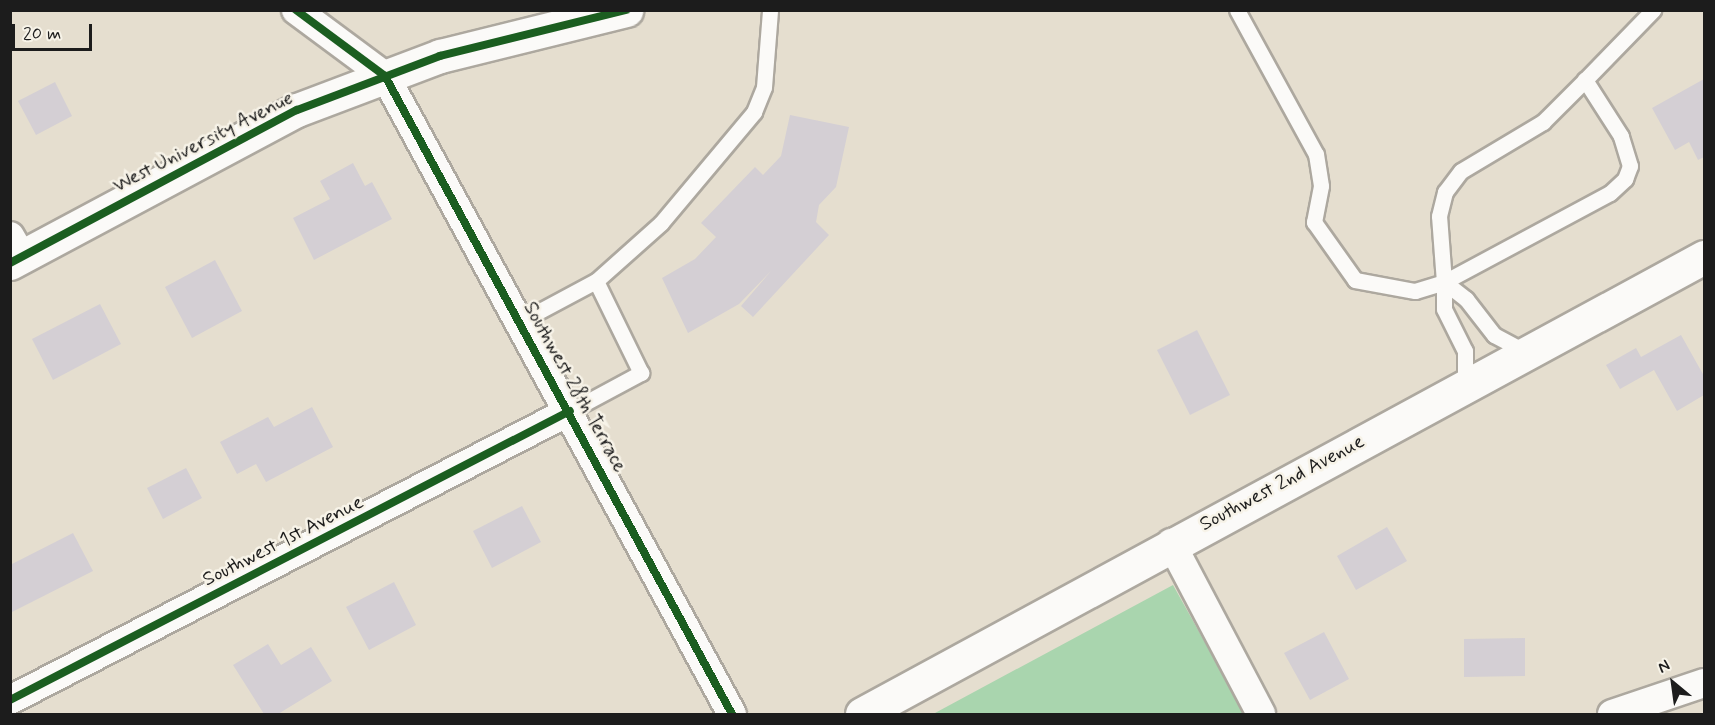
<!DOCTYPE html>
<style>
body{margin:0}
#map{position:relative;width:1715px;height:725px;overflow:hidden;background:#e5decf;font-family:Mynerve,sans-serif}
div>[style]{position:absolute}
.green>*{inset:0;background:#a9d5ae}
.building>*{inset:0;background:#d4cfd4}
.roads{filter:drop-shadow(2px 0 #ada89f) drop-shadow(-2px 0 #ada89f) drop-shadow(0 2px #ada89f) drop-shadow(0 -2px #ada89f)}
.service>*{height:15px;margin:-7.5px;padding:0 7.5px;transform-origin:7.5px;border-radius:7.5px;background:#fbfaf8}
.minor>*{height:28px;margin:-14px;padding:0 14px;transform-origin:14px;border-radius:14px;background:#fbfaf8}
.secondary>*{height:33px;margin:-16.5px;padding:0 16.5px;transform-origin:16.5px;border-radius:16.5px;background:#fbfaf8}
.primary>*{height:33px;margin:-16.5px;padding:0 16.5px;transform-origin:16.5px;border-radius:16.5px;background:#fbfaf8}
.cycleway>*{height:8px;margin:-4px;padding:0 4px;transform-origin:4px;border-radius:4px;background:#1b5e20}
span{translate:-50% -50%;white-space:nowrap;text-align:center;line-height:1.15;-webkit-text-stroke:5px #f7f3e8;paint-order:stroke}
.street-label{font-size:20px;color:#1c1c1c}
.frame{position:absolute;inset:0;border:12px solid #1c1c1c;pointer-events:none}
.north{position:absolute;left:1643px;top:653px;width:60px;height:60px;-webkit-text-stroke:4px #f7f3e8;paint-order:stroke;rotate:331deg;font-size:16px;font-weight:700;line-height:24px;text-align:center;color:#1c1c1c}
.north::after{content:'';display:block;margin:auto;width:21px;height:27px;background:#1c1c1c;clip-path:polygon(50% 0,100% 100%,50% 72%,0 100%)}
.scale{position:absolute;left:12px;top:24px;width:80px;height:27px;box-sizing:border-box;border:3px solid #1c1c1c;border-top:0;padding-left:8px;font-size:18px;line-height:21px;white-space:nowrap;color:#1c1c1c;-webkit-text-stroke:4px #f7f3e8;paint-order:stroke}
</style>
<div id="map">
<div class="green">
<i style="clip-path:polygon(1173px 585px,1245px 714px,931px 714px,935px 713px)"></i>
</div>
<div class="building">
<i style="clip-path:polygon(1704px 79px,1704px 157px,1698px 160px,1689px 142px,1675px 150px,1652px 108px)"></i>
<i style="clip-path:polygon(55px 82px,72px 116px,36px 135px,18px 101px)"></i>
<i style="clip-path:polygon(790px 115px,849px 127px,836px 187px,819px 205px,816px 222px,829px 235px,753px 317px,741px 306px,771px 271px,739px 304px,688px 333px,662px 278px,695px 259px,716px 237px,701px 223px,755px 167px,763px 175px,781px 156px)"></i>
<i style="clip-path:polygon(353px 163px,365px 186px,372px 182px,392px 219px,314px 260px,293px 218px,330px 199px,320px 181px)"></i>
<i style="clip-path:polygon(215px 260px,242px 311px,192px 338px,165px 287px)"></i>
<i style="clip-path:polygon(100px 304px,121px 344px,53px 380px,32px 339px)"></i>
<i style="clip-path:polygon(1197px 330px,1230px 395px,1190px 415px,1157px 350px)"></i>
<i style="clip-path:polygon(1681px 335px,1704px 376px,1704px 395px,1677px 411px,1654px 370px,1620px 389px,1606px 365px,1636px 348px,1641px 357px)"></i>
<i style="clip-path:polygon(312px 407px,333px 447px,266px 482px,256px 464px,237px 474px,220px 442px,268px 417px,274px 427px)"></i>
<i style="clip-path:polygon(186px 468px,202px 498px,163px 519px,147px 488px)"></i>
<i style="clip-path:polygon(522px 506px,541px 542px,492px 568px,473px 531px)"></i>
<i style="clip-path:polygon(1387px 527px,1407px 561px,1356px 590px,1337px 556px)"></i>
<i style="clip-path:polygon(73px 533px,93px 571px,10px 613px,10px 565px)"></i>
<i style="clip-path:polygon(394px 582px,416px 625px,369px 650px,346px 607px)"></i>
<i style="clip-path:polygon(1324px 632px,1349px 679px,1310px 700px,1284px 653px)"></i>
<i style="clip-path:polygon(1525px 638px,1525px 676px,1464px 677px,1464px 639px)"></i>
<i style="clip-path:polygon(268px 644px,281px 665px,311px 647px,332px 681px,278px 714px,264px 714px,233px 665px)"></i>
</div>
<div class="roads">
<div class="service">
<i style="left:1237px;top:10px;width:164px;rotate:61.3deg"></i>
<i style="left:1316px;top:154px;width:32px;rotate:81deg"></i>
<i style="left:1321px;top:186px;width:37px;rotate:101deg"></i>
<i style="left:1314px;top:222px;width:71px;rotate:54.7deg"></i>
<i style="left:1355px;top:280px;width:61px;rotate:10.4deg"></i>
<i style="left:1415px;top:291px;width:30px;rotate:-17deg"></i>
<i style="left:1444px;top:282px;width:188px;rotate:-28.2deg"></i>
<i style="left:1610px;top:193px;width:21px;rotate:-43deg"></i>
<i style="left:1625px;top:179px;width:14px;rotate:-69deg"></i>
<i style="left:1630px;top:166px;width:31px;rotate:-107deg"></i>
<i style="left:1621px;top:136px;width:67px;rotate:-122.7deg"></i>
<i style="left:1585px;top:80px;width:98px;rotate:-45.8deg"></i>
<i style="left:1444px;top:282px;width:27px;rotate:90deg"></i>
<i style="left:1444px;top:309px;width:47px;rotate:63.4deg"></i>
<i style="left:1465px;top:351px;width:33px;rotate:90deg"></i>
<i style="left:521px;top:321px;width:85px;rotate:-28.1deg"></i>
<i style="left:596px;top:281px;width:87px;rotate:-41.7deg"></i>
<i style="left:661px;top:223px;width:145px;rotate:-50deg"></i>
<i style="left:754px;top:112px;width:27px;rotate:-68deg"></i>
<i style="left:764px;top:87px;width:77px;rotate:-85.5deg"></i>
<i style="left:1526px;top:352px;width:36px;rotate:-152deg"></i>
<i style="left:1494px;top:335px;width:46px;rotate:-127.9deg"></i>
<i style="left:1466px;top:299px;width:28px;rotate:-142deg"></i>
<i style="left:1444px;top:282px;width:66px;rotate:-94.3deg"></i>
<i style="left:1439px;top:216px;width:25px;rotate:-76deg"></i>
<i style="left:1445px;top:192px;width:26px;rotate:-53deg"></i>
<i style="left:1461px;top:171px;width:96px;rotate:-30.9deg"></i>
<i style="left:1543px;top:122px;width:59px;rotate:-45deg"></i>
<i style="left:570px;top:411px;width:81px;rotate:-28.2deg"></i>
<i style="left:641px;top:373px;width:102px;rotate:-116.1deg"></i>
</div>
<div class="minor">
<i style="left:296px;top:10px;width:111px;rotate:36.6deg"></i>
<i style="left:385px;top:76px;width:726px;rotate:61.46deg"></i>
<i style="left:10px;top:236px;width:24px;rotate:60deg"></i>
<i style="left:1171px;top:543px;width:193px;rotate:62.2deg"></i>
<i style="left:10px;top:700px;width:630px;rotate:-27.3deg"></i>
<i style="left:1612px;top:714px;width:97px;rotate:-18.6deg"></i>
</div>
<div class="secondary">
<i style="left:862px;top:714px;width:958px;rotate:-28.49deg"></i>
</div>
<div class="primary">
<i style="left:10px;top:263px;width:325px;rotate:-28.1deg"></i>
<i style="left:297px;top:110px;width:153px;rotate:-20.7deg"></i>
<i style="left:440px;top:56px;width:192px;rotate:-13.9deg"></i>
</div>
</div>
<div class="cycleway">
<i style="left:296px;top:10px;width:111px;rotate:36.6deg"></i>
<i style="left:385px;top:76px;width:726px;rotate:61.46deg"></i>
<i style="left:10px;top:263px;width:325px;rotate:-28.1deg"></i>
<i style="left:297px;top:110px;width:153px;rotate:-20.7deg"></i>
<i style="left:440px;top:56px;width:192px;rotate:-13.9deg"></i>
<i style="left:10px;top:700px;width:630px;rotate:-27.3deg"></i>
</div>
<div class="street-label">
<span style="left:203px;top:142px;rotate:-27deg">West University Avenue</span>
<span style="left:575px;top:387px;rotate:61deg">Southwest 28th Terrace</span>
<span style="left:1282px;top:483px;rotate:-28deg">Southwest 2nd Avenue</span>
<span style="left:283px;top:541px;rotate:-27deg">Southwest 1st Avenue</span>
</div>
<div class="frame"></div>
<div class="north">N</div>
<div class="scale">20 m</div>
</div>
